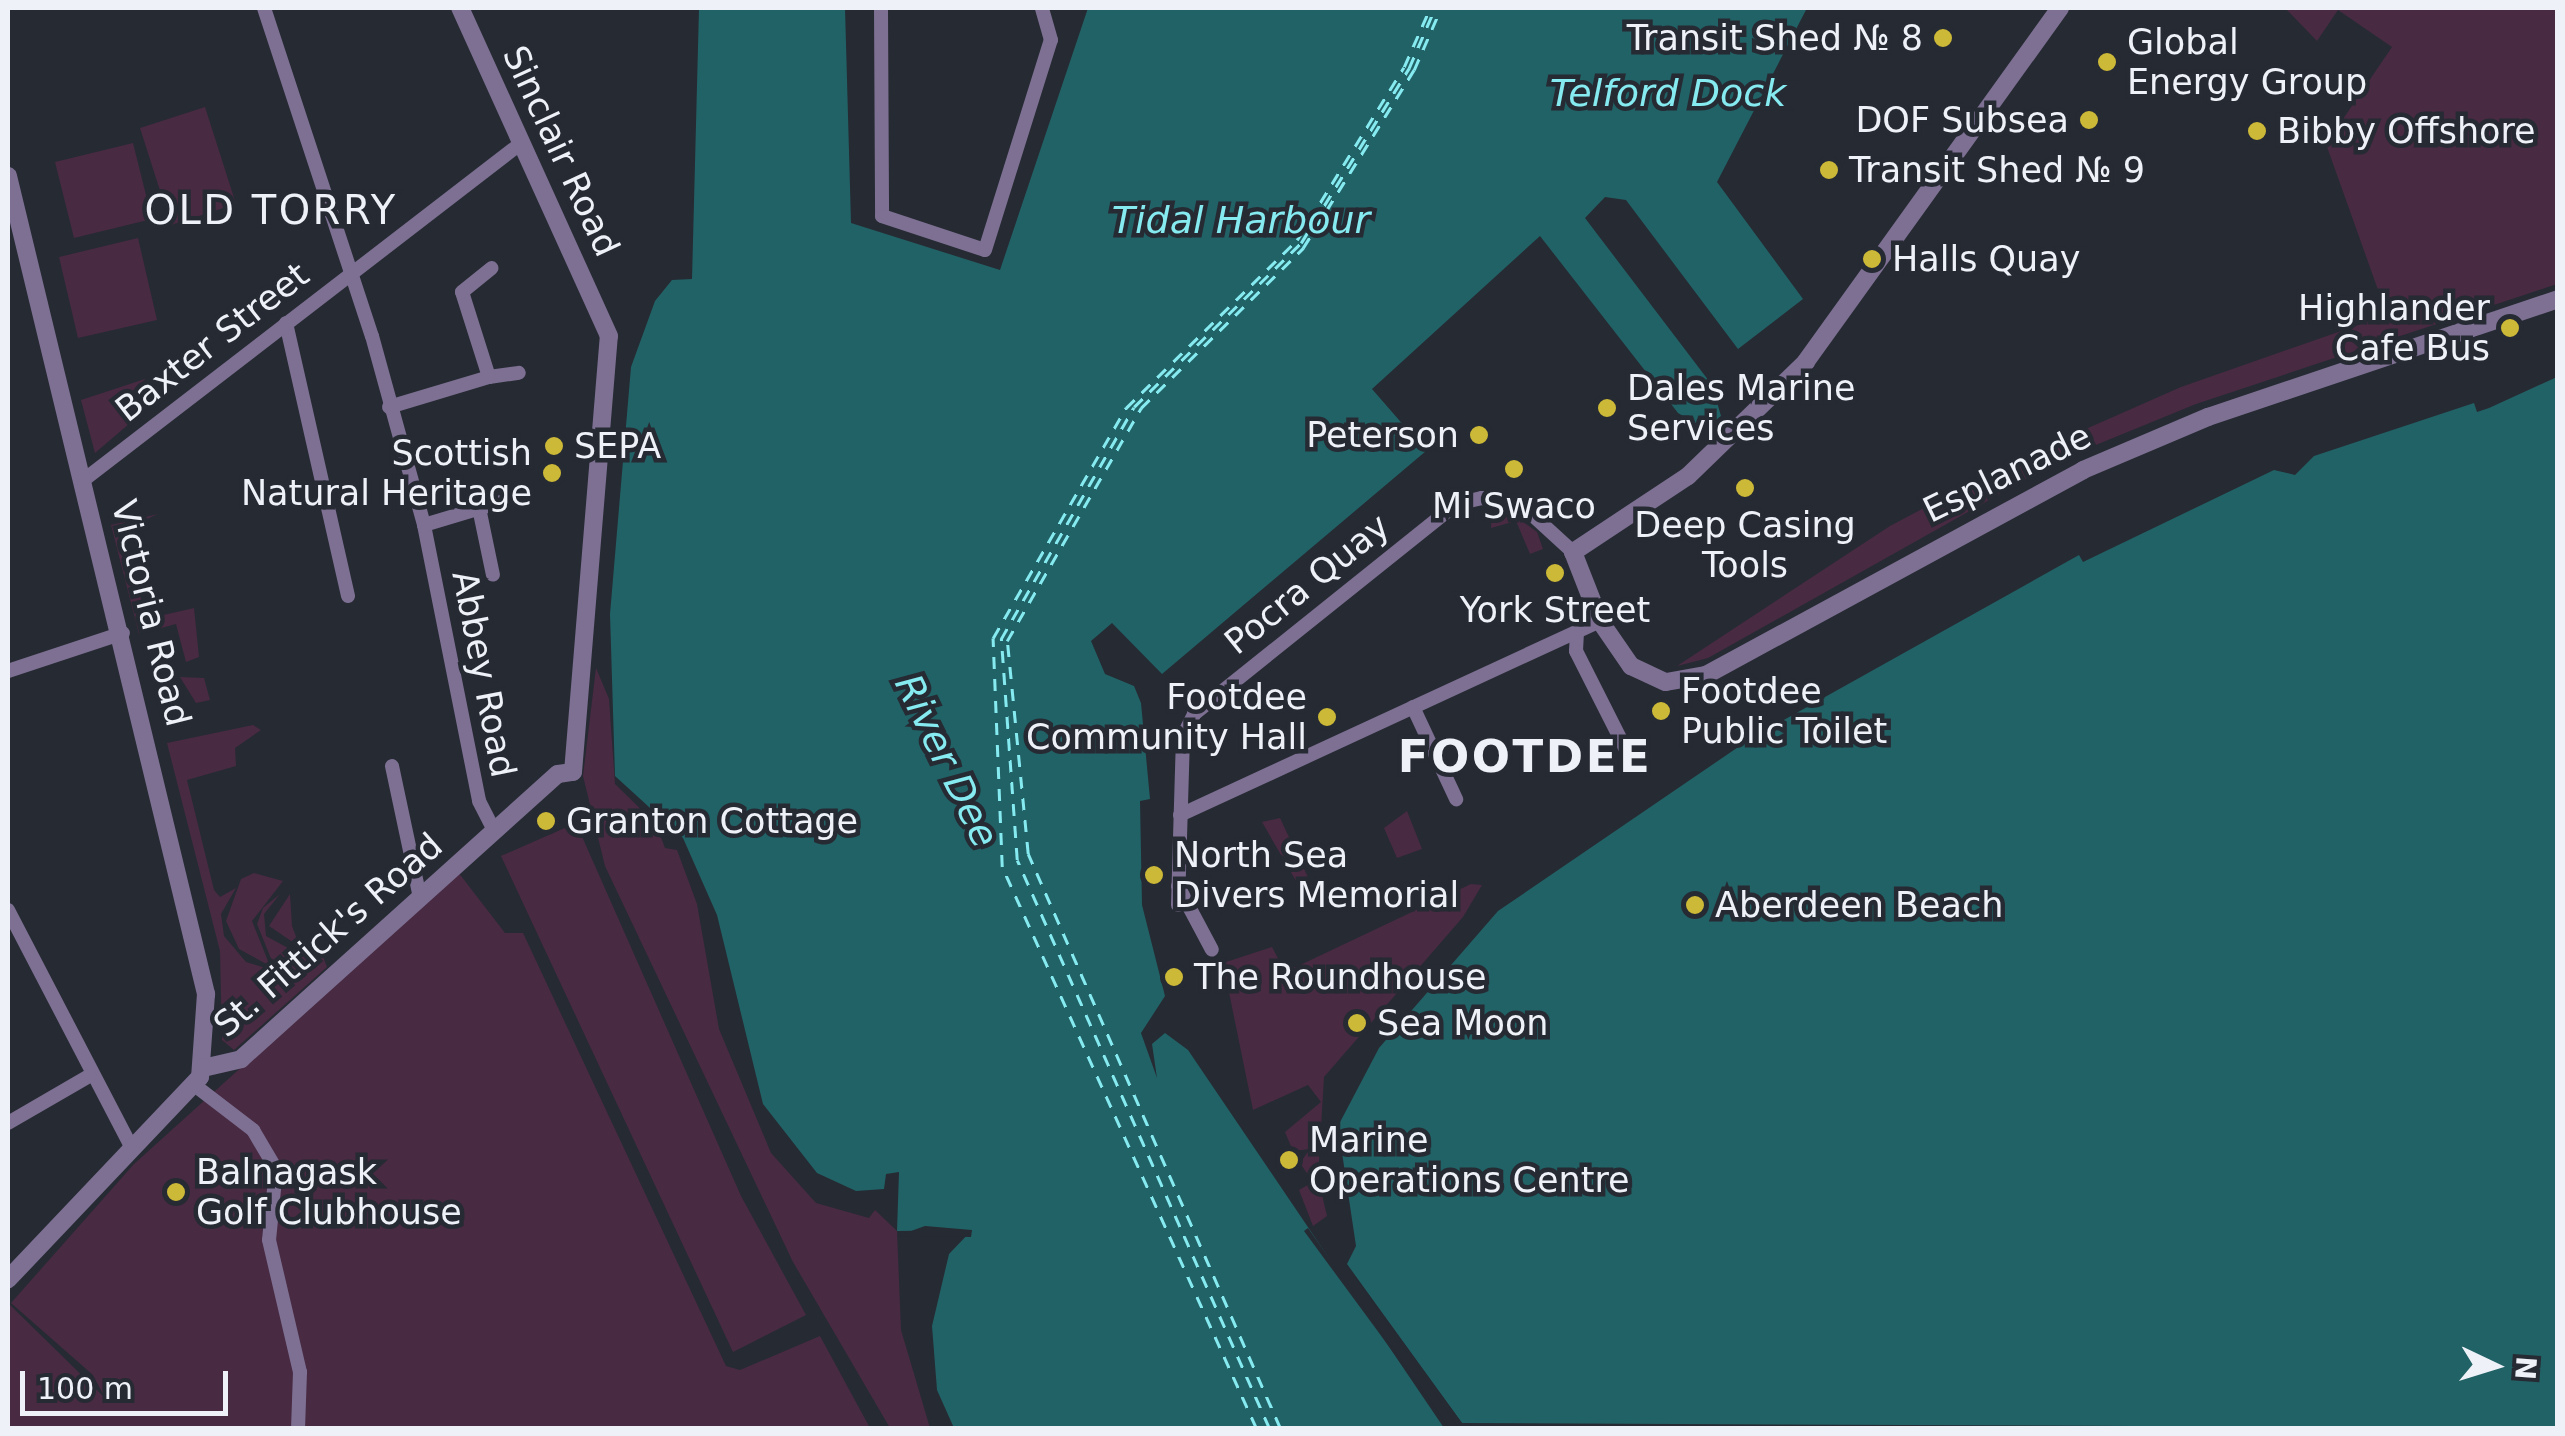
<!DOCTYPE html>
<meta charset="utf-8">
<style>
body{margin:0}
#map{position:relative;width:2565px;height:1436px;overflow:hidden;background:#262a33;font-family:"DejaVu Sans",sans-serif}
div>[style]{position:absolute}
.green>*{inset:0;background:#482a42}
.water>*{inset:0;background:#216266}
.pier>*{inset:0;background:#262a33}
.ferry>*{height:2.5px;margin-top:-1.25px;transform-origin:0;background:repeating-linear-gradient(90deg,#86ebf1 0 12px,transparent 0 22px)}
.minor>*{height:14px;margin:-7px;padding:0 7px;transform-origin:7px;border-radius:7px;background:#7d7093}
.tertiary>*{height:18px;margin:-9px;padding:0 9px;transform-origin:9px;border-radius:9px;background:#7d7093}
.dots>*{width:28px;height:28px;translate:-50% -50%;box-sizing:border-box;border:5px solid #262a33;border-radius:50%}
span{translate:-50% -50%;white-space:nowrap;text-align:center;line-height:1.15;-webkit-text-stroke:9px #262a33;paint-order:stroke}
.poi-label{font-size:35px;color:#eff1f8}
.right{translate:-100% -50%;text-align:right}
.left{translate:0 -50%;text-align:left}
.street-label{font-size:35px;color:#eff1f8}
.water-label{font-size:38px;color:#86ebf1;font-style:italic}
.quarter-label{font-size:40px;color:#eff1f8;letter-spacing:2.5px}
.district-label{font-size:45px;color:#eff1f8;font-weight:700;letter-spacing:2.5px}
.frame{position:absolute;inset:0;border:10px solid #eff1f8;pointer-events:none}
.north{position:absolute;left:2445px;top:1316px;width:100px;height:100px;-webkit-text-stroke:8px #262a33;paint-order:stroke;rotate:94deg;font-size:28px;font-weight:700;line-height:40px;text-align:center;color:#eff1f8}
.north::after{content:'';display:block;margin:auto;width:35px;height:45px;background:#eff1f8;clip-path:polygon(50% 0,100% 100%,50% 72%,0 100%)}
.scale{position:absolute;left:20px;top:1371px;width:208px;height:45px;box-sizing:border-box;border:5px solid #eff1f8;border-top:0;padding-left:12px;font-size:30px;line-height:35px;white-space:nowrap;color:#eff1f8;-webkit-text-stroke:8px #262a33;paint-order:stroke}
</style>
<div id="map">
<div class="green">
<i style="clip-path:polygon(2285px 8px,2557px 8px,2557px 284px,2196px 404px,2064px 458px,1708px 658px,1677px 666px,1890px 526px,2009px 463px,2181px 387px,2387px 315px,2326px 144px,2392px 47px,2338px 10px,2317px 41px)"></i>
<i style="clip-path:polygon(205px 107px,236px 204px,171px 225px,140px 128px)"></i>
<i style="clip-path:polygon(133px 143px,152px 219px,74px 238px,55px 162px)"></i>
<i style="clip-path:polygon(138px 238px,157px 320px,78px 338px,59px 257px)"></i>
<i style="clip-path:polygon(145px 379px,157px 400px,95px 453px,81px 400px)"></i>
<i style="clip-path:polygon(1492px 513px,1522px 521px,1537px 532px,1543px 549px,1530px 554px,1516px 521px,1491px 528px)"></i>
<i style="clip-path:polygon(158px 514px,124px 529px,146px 619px,194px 608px,199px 657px,186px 662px,176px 624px,139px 634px,111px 525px)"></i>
<i style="clip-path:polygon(596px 668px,609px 699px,615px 784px,656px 824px,665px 848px,677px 850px,697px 904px,719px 1029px,771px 1153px,816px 1203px,869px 1218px,875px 1210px,897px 1231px,901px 1330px,930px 1428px,890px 1428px,793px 1262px,605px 866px,583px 776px)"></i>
<i style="clip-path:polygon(180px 677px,204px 678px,210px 700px,196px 703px)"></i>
<i style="clip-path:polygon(253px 725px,261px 730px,235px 748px,236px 766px,187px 780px,214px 890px,220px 897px,236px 888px,221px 914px,224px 936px,246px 962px,276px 971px,257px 924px,263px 908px,280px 894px,264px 914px,266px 936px,297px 953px,320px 949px,327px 967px,234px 1050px,222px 1040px,220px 951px,167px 743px)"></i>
<i style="clip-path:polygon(1407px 811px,1422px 849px,1397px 858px,1384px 828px)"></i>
<i style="clip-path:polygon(1280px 818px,1320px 903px,1311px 907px,1262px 822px)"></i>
<i style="clip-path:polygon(576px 823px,741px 1196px,806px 1315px,733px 1352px,501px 856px)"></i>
<i style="clip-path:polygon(458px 872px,505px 933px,523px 933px,726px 1366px,740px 1370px,820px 1336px,870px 1428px,8px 1428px,10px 1305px,105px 1398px,93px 1375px,11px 1303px,134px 1164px)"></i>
<i style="clip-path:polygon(254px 873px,283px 881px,252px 921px,270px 966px,239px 949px,226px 921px,241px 879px)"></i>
<i style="clip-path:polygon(1471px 884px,1482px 885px,1463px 917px,1324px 1077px,1318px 1178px,1327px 1216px,1313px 1226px,1299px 1190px,1313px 1182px,1300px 1163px,1310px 1149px,1293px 1151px,1285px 1132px,1321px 1102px,1308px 1085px,1253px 1110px,1223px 963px,1272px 947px,1282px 966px,1296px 967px)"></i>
<i style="clip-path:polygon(290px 894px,292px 926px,300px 947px,269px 926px)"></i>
</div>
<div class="water">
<i style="clip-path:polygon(699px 8px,845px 8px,851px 223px,1000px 270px,1088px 8px,1807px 8px,1717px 182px,1803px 299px,1738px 349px,1626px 200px,1605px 197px,1585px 218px,1712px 385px,1721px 416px,1705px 429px,1678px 413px,1540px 236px,1372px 389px,1426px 451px,1162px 674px,1112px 623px,1091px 641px,1105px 674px,1134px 686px,1141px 703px,1150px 799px,1140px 801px,1142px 905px,1165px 996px,1141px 1033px,1157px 1078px,1152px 1044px,1165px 1033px,1188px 1050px,1444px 1428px,954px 1428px,937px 1390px,932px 1326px,949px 1254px,972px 1230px,897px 1231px,899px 1172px,886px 1174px,884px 1189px,856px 1191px,817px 1173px,763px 1104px,717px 915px,683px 838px,615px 776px,610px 614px,631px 367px,655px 301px,672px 280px,692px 279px)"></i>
<i style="clip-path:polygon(2557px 377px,2557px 1428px,1462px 1423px,1347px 1264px,1356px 1246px,1338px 1126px,1379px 1048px,1498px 911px,1750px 739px,2079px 555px,2083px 562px,2274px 470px,2295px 475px,2314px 456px,2474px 403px,2477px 412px,2489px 408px)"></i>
</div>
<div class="pier">
<i style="clip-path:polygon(925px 1226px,972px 1230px,971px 1237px,897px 1236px)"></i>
<i style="clip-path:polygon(1308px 1228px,1448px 1426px,1449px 1428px,1304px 1231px)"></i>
<i style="clip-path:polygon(1343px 1260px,1462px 1423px,1485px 1428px,1458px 1427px)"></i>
</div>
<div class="ferry">
<i style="left:1256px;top:1428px;width:616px;rotate:-114.36deg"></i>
<i style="left:1002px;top:867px;width:229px;rotate:-92.3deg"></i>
<i style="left:993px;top:638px;width:266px;rotate:-60deg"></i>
<i style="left:1126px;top:408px;width:240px;rotate:-44.5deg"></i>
<i style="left:1297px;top:240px;width:203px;rotate:-58.3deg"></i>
<i style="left:1404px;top:67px;width:64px;rotate:-66.2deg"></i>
<i style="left:1269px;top:1428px;width:621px;rotate:-113.93deg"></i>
<i style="left:1017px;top:860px;width:222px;rotate:-94.1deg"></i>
<i style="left:1001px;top:639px;width:267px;rotate:-60.2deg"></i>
<i style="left:1134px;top:407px;width:234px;rotate:-44.5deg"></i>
<i style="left:1301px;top:243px;width:206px;rotate:-58.3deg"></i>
<i style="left:1409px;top:68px;width:65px;rotate:-66.6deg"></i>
<i style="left:1280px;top:1428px;width:627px;rotate:-113.7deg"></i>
<i style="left:1028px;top:854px;width:214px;rotate:-95.6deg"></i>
<i style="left:1007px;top:641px;width:269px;rotate:-60.1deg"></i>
<i style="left:1141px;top:408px;width:228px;rotate:-44.6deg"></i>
<i style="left:1303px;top:248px;width:210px;rotate:-58.1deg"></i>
<i style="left:1414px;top:70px;width:68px;rotate:-66.5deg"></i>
</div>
<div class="minor">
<i style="left:264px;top:8px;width:345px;rotate:71.8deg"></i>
<i style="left:372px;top:336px;width:196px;rotate:74.6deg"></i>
<i style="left:424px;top:525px;width:281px;rotate:78.7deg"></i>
<i style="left:479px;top:801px;width:35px;rotate:63deg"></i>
<i style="left:881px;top:8px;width:208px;rotate:89.7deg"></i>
<i style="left:882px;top:216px;width:108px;rotate:18.3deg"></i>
<i style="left:985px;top:250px;width:220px;rotate:-72.6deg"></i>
<i style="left:1051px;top:40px;width:33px;rotate:-106deg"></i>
<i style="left:286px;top:323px;width:280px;rotate:77.2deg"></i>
<i style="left:489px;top:377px;width:30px;rotate:-8deg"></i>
<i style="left:389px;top:407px;width:104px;rotate:-16.7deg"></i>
<i style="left:489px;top:377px;width:89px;rotate:-107.6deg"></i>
<i style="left:462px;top:292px;width:38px;rotate:-39deg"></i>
<i style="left:85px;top:479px;width:549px;rotate:-37.6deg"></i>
<i style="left:479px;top:508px;width:68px;rotate:78.2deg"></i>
<i style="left:424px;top:525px;width:84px;rotate:-16.7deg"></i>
<i style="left:1577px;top:632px;width:19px;rotate:93deg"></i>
<i style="left:1576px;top:651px;width:122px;rotate:63.2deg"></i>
<i style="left:8px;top:671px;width:121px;rotate:-18.3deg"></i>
<i style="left:1413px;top:707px;width:102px;rotate:64.9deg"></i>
<i style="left:392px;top:766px;width:135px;rotate:78deg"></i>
<i style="left:1180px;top:815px;width:463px;rotate:-24.8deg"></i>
<i style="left:1178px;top:886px;width:72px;rotate:62deg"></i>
<i style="left:1178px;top:905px;width:169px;rotate:-88.3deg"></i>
<i style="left:1183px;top:736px;width:25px;rotate:-63deg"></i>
<i style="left:1194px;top:714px;width:336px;rotate:-38.7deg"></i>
<i style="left:1456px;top:504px;width:27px;rotate:-13deg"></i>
<i style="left:1482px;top:498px;width:45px;rotate:14deg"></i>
<i style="left:1526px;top:509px;width:64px;rotate:42.5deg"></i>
<i style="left:8px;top:910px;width:264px;rotate:62.5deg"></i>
<i style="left:193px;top:1084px;width:76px;rotate:37.5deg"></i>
<i style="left:253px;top:1130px;width:45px;rotate:59.5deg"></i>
<i style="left:276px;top:1169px;width:71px;rotate:95.6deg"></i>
<i style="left:269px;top:1240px;width:136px;rotate:76.8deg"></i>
<i style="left:300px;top:1372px;width:56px;rotate:92deg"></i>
<i style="left:8px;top:1123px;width:94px;rotate:-30.1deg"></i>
</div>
<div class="tertiary">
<i style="left:2060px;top:8px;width:436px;rotate:125.7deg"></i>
<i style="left:1806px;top:362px;width:164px;rotate:136deg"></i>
<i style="left:1688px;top:476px;width:138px;rotate:146.5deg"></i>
<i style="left:1573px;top:552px;width:74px;rotate:68.6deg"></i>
<i style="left:1600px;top:621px;width:55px;rotate:55.4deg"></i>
<i style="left:1631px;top:666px;width:38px;rotate:25deg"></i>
<i style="left:1666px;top:682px;width:41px;rotate:-9.9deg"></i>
<i style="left:1706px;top:675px;width:429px;rotate:-28.5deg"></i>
<i style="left:2083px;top:470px;width:136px;rotate:-23deg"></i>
<i style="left:2208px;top:417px;width:369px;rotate:-18.6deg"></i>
<i style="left:8px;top:176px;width:842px;rotate:76.39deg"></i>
<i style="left:206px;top:994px;width:83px;rotate:94.1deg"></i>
<i style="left:200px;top:1077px;width:279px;rotate:133.5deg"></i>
<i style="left:203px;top:1068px;width:39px;rotate:-13deg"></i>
<i style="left:241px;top:1059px;width:426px;rotate:-42deg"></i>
<i style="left:558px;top:774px;width:15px;rotate:-8deg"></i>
<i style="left:573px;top:772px;width:437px;rotate:-85.3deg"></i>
<i style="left:609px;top:336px;width:360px;rotate:-114.4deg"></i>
</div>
<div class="dots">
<i style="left:1943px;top:38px;background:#cdb938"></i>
<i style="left:2107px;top:62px;background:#cdb938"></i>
<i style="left:2089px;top:120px;background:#cdb938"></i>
<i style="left:2257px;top:131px;background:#cdb938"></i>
<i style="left:1829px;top:170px;background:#cdb938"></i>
<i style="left:1872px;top:259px;background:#cdb938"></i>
<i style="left:2510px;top:328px;background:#cdb938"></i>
<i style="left:1607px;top:408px;background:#cdb938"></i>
<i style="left:1479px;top:435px;background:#cdb938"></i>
<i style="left:554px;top:446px;background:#cdb938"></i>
<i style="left:1514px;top:469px;background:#cdb938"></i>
<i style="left:552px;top:473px;background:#cdb938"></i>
<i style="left:1745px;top:488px;background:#cdb938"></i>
<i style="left:1555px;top:573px;background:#cdb938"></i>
<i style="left:1661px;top:711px;background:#cdb938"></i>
<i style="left:1327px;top:717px;background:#cdb938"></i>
<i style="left:546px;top:821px;background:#cdb938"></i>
<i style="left:1154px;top:875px;background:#cdb938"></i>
<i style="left:1695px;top:905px;background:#cdb938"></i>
<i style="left:1174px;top:977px;background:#cdb938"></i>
<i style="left:1357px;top:1023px;background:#cdb938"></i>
<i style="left:1289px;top:1160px;background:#cdb938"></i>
<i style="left:176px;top:1192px;background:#cdb938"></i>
</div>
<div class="poi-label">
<span class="right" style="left:1923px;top:38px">Transit Shed № 8</span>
<span class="left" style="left:2127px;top:62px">Global<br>Energy Group</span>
<span class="right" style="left:2069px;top:120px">DOF Subsea</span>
<span class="left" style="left:2277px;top:131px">Bibby Offshore</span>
<span class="left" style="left:1849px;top:170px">Transit Shed № 9</span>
<span class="left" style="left:1892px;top:259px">Halls Quay</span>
<span class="right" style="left:2490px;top:328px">Highlander<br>Cafe Bus</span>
<span class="left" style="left:1627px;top:408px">Dales Marine<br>Services</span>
<span class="right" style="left:1459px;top:435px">Peterson</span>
<span class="left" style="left:574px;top:446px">SEPA</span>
<span class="right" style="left:532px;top:473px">Scottish<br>Natural Heritage</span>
<span style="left:1514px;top:506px">Mi Swaco</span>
<span style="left:1745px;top:545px">Deep Casing<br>Tools</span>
<span style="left:1555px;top:610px">York Street</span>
<span class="left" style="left:1681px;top:711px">Footdee<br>Public Toilet</span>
<span class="right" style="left:1307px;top:717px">Footdee<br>Community Hall</span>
<span class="left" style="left:566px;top:821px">Granton Cottage</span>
<span class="left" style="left:1174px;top:875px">North Sea<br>Divers Memorial</span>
<span class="left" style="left:1715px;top:905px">Aberdeen Beach</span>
<span class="left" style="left:1194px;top:977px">The Roundhouse</span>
<span class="left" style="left:1377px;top:1023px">Sea Moon</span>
<span class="left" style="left:1309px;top:1160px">Marine<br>Operations Centre</span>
<span class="left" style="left:196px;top:1192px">Balnagask<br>Golf Clubhouse</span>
</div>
<div class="street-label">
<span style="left:561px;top:151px;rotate:65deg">Sinclair Road</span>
<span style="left:212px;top:342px;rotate:-38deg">Baxter Street</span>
<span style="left:2007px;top:473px;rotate:-26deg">Esplanade</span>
<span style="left:1307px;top:584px;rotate:-39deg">Pocra Quay</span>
<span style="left:151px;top:613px;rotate:76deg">Victoria Road</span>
<span style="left:484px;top:674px;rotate:79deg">Abbey Road</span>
<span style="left:328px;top:935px;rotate:-41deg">St. Fittick's Road</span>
</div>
<div class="water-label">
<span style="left:1668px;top:94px">Telford Dock</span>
<span style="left:1241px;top:221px">Tidal Harbour</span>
<span style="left:946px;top:761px;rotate:64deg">River Dee</span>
</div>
<div class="quarter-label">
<span style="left:271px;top:210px">OLD TORRY</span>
</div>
<div class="district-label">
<span style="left:1525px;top:757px">FOOTDEE</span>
</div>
<div class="frame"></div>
<div class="north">N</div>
<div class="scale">100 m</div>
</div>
